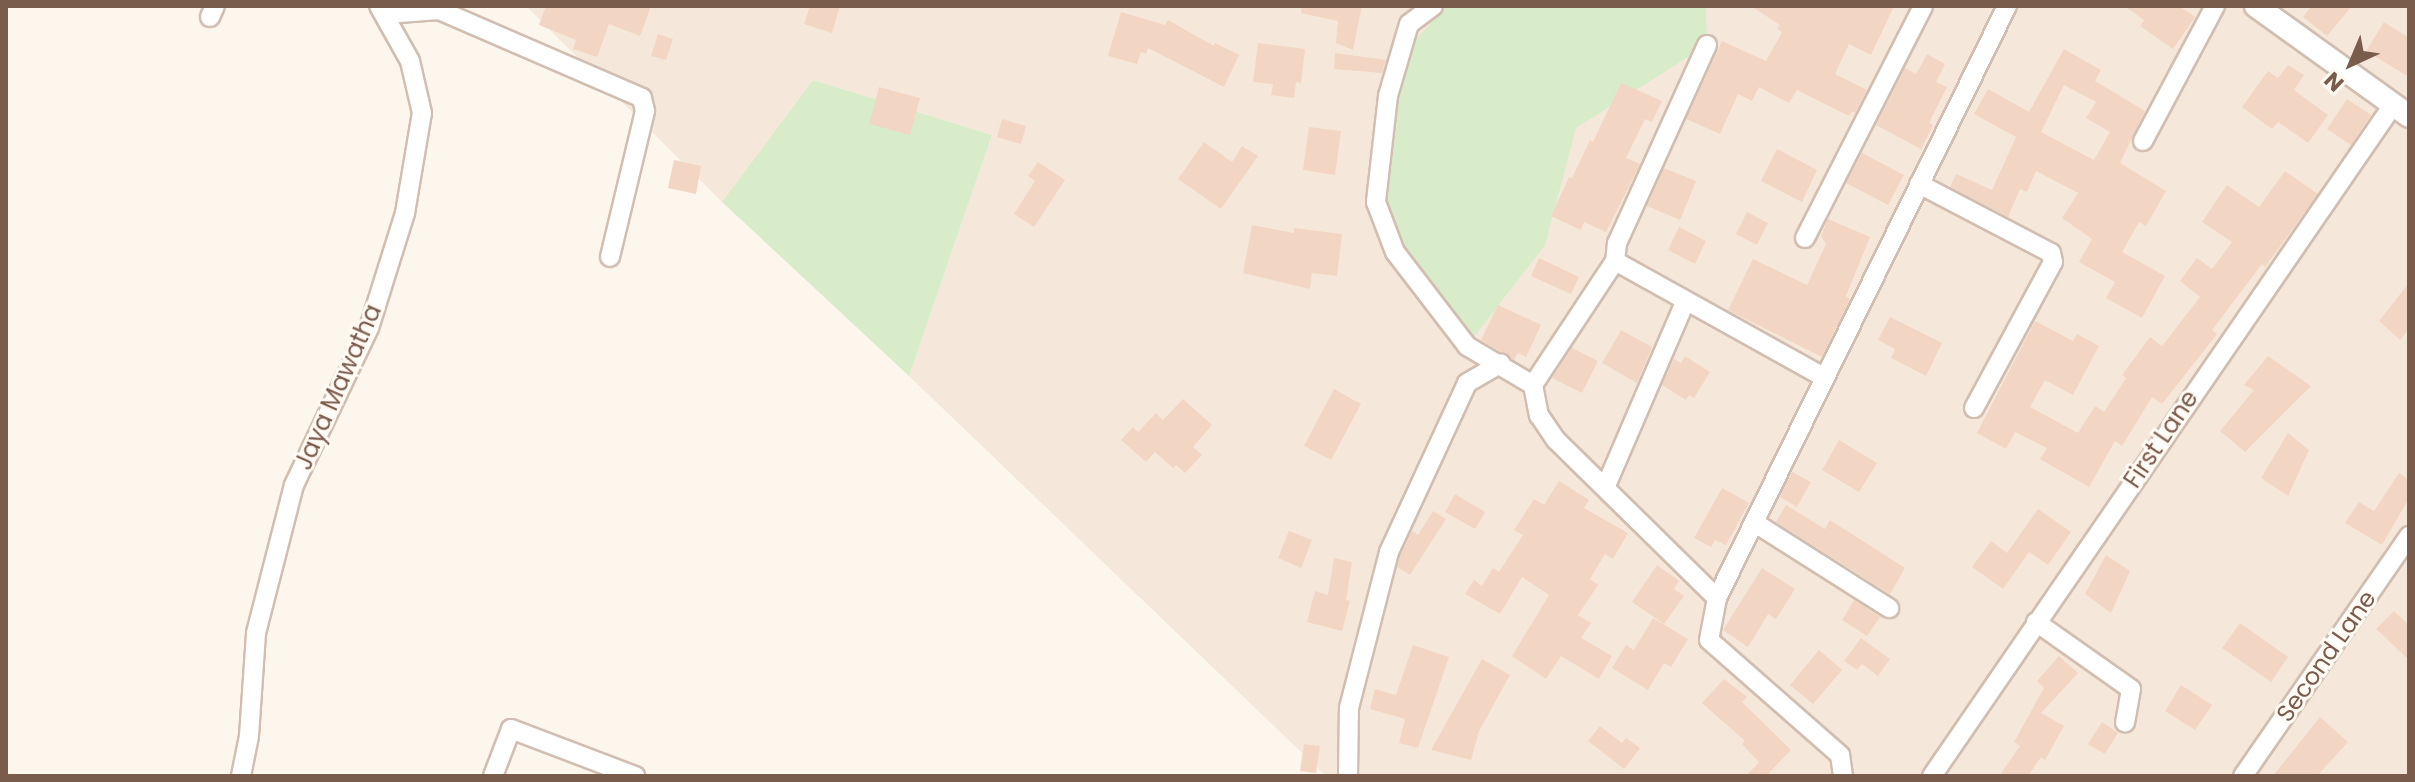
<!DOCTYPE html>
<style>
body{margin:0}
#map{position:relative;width:2415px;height:782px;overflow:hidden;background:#fdf6ec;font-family:Poppins,sans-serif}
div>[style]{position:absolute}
.residential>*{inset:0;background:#f5e8da}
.green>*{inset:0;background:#d8ecc9}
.building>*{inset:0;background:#f3d5c3}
.roads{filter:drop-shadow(2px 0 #d1beb0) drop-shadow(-2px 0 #d1beb0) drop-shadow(0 2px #d1beb0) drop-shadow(0 -2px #d1beb0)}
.minor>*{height:18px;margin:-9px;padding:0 9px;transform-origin:9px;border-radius:9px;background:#fff}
.tertiary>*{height:22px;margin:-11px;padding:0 11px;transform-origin:11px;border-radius:11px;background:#fff}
span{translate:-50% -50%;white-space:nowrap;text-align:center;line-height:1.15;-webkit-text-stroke:6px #fffaf3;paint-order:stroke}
.street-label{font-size:24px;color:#7a5c4d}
.frame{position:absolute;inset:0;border:8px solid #7a5c4d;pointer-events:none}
.north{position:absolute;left:2311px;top:24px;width:80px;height:80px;-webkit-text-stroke:6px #fffaf3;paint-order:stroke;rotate:224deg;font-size:22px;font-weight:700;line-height:32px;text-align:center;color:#7a5c4d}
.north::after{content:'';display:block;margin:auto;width:28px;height:36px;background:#7a5c4d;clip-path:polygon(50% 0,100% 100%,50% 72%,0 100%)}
</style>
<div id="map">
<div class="residential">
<i style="clip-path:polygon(526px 6px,2409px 6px,2409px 776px,1326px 776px,909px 376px,992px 135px,813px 80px,722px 202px)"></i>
</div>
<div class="green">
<i style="clip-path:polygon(1447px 6px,1706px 6px,1707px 45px,1576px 128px,1545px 245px,1467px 346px,1376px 202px,1399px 57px)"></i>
<i style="clip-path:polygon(813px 80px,992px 135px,909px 376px,722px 202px)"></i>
</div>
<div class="building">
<i style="clip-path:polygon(546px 6px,651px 6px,640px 36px,609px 24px,597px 57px,573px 49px,576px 40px,539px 25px)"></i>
<i style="clip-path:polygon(810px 6px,840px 6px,832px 33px,804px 24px)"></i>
<i style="clip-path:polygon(1302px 6px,1362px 6px,1353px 50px,1336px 43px,1338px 21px,1301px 13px)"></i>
<i style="clip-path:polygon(1751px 6px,1894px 6px,1871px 55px,1849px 44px,1835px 74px,1867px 90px,1855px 113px,1852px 111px,1849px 116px,1797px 90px,1789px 103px,1759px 87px,1752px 101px,1738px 94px,1720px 134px,1686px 119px,1722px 41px,1766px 61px,1782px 32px,1777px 29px,1780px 25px)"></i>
<i style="clip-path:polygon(2124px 6px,2179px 6px,2195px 17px,2173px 49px,2140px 26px,2144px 20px)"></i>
<i style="clip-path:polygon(2311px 6px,2352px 6px,2327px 36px,2303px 17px)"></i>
<i style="clip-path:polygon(1121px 12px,1165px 25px,1168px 20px,1214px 46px,1215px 43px,1239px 55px,1224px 87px,1148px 48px,1146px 54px,1141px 52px,1137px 64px,1108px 56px)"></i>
<i style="clip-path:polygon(2384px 22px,2409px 38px,2409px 77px,2366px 51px)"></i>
<i style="clip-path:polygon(658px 34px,673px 39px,666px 60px,651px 56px)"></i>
<i style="clip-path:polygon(1258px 43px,1305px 49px,1301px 83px,1296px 82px,1294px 98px,1271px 95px,1273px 84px,1253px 82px)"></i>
<i style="clip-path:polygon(evenodd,2064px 49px,2101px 70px,2095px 81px,2145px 111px,2120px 163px,2166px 191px,2146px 226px,2139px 222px,2122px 252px,2165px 276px,2142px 318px,2106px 298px,2115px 282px,2079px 262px,2092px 239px,2062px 218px,2078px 193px,2036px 171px,2027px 192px,2020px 189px,2008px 217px,1950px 187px,1956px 174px,1992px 190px,2016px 137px,1974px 114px,1988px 89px,2029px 112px,2064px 49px,2064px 85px,2096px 102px,2086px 118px,2110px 132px,2094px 160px,2041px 132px,2064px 85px)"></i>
<i style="clip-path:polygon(1335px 53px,1386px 60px,1382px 73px,1334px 69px)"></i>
<i style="clip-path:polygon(1927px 54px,1945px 64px,1936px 82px,1947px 87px,1929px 123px,1933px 125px,1921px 149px,1876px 125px,1905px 68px,1916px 74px)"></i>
<i style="clip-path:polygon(2288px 65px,2304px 75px,2294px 90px,2328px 115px,2308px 143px,2278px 122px,2272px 129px,2242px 107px,2268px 71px,2278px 78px)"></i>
<i style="clip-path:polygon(1621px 83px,1662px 101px,1652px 122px,1645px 119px,1626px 158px,1640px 164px,1606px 232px,1584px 222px,1581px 230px,1551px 216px,1569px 177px,1572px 178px,1590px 140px,1593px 142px)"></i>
<i style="clip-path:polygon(879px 87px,920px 98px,910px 135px,869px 124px)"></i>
<i style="clip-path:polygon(2347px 99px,2371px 115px,2351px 145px,2327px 129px)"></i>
<i style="clip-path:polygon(1002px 119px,1026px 126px,1021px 144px,997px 137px)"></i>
<i style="clip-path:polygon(1309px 127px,1341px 131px,1335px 175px,1303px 170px)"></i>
<i style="clip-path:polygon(1204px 142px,1232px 162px,1242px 146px,1258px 156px,1221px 209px,1178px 179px)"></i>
<i style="clip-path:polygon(1777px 149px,1817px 170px,1802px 202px,1761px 181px)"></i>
<i style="clip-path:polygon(1862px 153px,1904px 175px,1888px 205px,1846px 183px)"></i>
<i style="clip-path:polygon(674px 160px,701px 166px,696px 194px,668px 188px)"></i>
<i style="clip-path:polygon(1038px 162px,1065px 180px,1034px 227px,1014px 214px,1035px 181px,1028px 176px)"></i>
<i style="clip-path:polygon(1664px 168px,1696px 181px,1680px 220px,1647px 206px)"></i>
<i style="clip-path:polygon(2285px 171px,2318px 194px,2265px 267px,2262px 264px,2212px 330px,2217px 334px,2162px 404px,2152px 397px,2122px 446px,2115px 441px,2089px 487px,2040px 459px,2047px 448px,2015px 432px,2006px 449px,1977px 433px,2035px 321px,2073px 341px,2077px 334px,2099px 346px,2073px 395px,2045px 380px,2030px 407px,2078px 433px,2095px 406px,2104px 412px,2126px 378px,2122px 375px,2150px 337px,2162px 346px,2200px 297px,2180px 281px,2197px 258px,2212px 269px,2232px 242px,2202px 222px,2227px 185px,2259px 207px)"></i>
<i style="clip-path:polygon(1747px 212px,1768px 223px,1757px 245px,1736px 234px)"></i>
<i style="clip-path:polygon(1828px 219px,1870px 237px,1846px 296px,1850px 299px,1822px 357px,1728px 310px,1753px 259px,1807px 285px,1826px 244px,1821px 236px)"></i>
<i style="clip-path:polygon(1252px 225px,1294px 233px,1294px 228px,1342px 234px,1337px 276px,1312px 273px,1310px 289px,1243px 273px)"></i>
<i style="clip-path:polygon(1679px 227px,1706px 241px,1695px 264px,1668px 250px)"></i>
<i style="clip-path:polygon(1539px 258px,1579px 277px,1571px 294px,1531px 276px)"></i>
<i style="clip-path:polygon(2409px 283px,2409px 329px,2400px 340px,2379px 321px)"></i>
<i style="clip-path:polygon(1498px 305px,1541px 325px,1526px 357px,1518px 353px,1514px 360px,1481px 340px)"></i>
<i style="clip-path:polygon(1890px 317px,1942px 343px,1926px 376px,1891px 358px,1895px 349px,1878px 340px)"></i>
<i style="clip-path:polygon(1621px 330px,1652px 347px,1637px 383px,1602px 363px)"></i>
<i style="clip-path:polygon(1572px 348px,1598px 361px,1582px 393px,1552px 378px)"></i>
<i style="clip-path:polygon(1685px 356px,1710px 372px,1694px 398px,1689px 395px,1686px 400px,1662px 385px,1674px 359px,1681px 363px)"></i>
<i style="clip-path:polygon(2268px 356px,2311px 386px,2245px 452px,2220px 431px,2254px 390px,2244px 385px)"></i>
<i style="clip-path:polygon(1334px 389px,1361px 404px,1331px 460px,1304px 446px)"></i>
<i style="clip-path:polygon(1183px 399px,1212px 425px,1193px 447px,1202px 455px,1185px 473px,1176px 465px,1173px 468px,1155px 452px,1146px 462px,1121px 440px,1133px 427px,1138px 432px,1156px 413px,1163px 420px)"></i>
<i style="clip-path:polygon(2288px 433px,2309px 450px,2288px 496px,2261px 478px)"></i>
<i style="clip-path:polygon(1839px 440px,1877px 463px,1859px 492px,1822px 470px)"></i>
<i style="clip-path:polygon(1792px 472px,1811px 482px,1797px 507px,1780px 497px)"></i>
<i style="clip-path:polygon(2399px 473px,2409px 480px,2409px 498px,2382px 545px,2345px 523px,2359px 502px,2374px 511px)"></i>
<i style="clip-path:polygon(1559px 481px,1589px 500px,1584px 508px,1628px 533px,1613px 559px,1605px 554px,1590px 579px,1598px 585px,1578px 615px,1591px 623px,1581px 638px,1612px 656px,1599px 679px,1561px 656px,1546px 679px,1512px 656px,1549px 595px,1522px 577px,1500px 614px,1465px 594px,1474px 580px,1482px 586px,1493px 568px,1499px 572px,1523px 535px,1514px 530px,1534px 499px,1544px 505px)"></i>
<i style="clip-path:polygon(1722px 488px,1749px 503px,1726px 545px,1715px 540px,1711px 547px,1694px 538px)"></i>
<i style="clip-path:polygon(1455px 494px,1485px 512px,1475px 529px,1445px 512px)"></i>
<i style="clip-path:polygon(1786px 505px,1825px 529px,1830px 520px,1905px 568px,1890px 594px,1776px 522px)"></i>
<i style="clip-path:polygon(2038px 509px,2071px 532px,2048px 565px,2029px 552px,2003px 589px,1972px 567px,1991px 541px,2007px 553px)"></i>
<i style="clip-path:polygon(1433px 511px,1446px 519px,1410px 575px,1397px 567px,1400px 556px,1412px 531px,1418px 535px)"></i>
<i style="clip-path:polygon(1289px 531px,1312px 540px,1301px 568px,1278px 558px)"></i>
<i style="clip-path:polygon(2106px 555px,2130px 571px,2111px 613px,2085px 594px)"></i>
<i style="clip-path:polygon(1334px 558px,1352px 562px,1346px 600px,1350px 601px,1342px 631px,1307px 622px,1315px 591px,1328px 595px)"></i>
<i style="clip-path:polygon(1657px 565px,1679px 581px,1674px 589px,1684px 596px,1664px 624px,1632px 602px)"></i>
<i style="clip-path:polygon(1762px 568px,1795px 589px,1776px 619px,1768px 614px,1748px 647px,1723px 630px)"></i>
<i style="clip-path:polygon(1854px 600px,1880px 617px,1867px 636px,1842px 620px)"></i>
<i style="clip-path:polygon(2394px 611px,2409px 625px,2409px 660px,2376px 629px)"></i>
<i style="clip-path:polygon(1653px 618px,1688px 639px,1671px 667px,1664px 663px,1648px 690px,1612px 668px,1626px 645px,1634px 650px)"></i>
<i style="clip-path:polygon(2240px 623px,2288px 657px,2271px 682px,2222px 648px)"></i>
<i style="clip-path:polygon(1861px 638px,1890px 659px,1878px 676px,1862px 664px,1857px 670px,1844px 661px)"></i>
<i style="clip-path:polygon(1413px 645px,1449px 657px,1418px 748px,1399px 743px,1405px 719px,1370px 709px,1375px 689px,1396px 695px)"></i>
<i style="clip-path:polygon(1819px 650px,1842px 670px,1813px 704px,1790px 685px)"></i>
<i style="clip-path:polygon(2059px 656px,2078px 673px,2041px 713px,2064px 726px,2045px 760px,2041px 757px,2028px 776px,1999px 776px,2020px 746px,2014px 742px,2044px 688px,2037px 681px)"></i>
<i style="clip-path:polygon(1482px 659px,1510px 675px,1479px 731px,1471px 760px,1431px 750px)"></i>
<i style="clip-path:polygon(1724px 679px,1747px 697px,1742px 702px,1791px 750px,1766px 776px,1746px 776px,1759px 762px,1742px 744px,1745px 741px,1702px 703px)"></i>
<i style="clip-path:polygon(2181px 685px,2212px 705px,2195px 730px,2165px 711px)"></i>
<i style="clip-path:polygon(2320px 717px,2348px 742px,2317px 776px,2273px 776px)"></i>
<i style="clip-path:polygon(2102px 722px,2118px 733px,2105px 754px,2088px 744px)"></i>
<i style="clip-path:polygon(1600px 726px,1622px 743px,1626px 738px,1640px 748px,1624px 769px,1588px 741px)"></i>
<i style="clip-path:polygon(1304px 744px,1320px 746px,1316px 773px,1300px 771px)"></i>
</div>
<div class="roads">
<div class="minor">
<i style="left:1433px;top:6px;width:30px;rotate:143deg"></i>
<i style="left:1409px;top:24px;width:75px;rotate:106.3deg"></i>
<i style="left:1388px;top:96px;width:107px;rotate:96.5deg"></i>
<i style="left:1376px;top:202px;width:53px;rotate:69.2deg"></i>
<i style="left:1395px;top:252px;width:118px;rotate:52.5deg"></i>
<i style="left:1467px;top:346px;width:77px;rotate:30.6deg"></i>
<i style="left:386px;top:14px;width:53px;rotate:-4.3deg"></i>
<i style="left:439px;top:10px;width:221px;rotate:23.4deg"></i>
<i style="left:642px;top:98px;width:13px;rotate:77deg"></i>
<i style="left:645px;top:111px;width:150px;rotate:103.5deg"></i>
<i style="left:210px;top:17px;width:12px;rotate:-66deg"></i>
<i style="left:1707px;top:45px;width:217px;rotate:114.4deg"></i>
<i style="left:1617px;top:243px;width:18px;rotate:96deg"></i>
<i style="left:1615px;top:261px;width:240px;rotate:29.1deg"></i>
<i style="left:2143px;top:141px;width:153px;rotate:-61.9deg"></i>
<i style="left:1919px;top:184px;width:149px;rotate:27.6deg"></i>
<i style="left:2051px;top:253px;width:9px;rotate:77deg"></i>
<i style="left:2053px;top:262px;width:166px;rotate:118.4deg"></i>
<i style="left:1805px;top:238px;width:260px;rotate:-63deg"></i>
<i style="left:1615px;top:261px;width:149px;rotate:123.5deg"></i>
<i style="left:1533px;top:385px;width:31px;rotate:79deg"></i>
<i style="left:1539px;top:415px;width:30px;rotate:56deg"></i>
<i style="left:1556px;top:440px;width:226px;rotate:44.5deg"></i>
<i style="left:1605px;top:488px;width:202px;rotate:-66.7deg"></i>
<i style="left:1755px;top:523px;width:159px;rotate:32.4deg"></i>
<i style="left:2036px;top:622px;width:116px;rotate:35.2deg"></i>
<i style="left:2131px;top:689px;width:34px;rotate:100deg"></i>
<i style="left:241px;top:776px;width:41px;rotate:-78.7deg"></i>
<i style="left:249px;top:736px;width:103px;rotate:-86.1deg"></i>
<i style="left:256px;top:633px;width:153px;rotate:-75.6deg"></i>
<i style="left:294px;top:485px;width:174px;rotate:-64.5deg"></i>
<i style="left:369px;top:328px;width:121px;rotate:-72.6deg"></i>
<i style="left:405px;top:213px;width:101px;rotate:-80.4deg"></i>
<i style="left:422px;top:113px;width:53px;rotate:-103deg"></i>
<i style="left:410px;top:61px;width:63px;rotate:-119.4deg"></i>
<i style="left:493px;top:776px;width:50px;rotate:-69deg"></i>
<i style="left:511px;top:729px;width:133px;rotate:20.8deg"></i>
<i style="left:1348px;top:776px;width:68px;rotate:-89.2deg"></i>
<i style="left:1349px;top:708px;width:161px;rotate:-75.6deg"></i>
<i style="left:1389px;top:552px;width:186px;rotate:-65.2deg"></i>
<i style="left:1467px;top:383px;width:39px;rotate:-30deg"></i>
<i style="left:1843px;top:776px;width:21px;rotate:-98deg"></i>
<i style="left:1840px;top:755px;width:174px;rotate:-138.7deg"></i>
<i style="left:1709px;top:640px;width:43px;rotate:-79.2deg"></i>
<i style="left:1717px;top:598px;width:659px;rotate:-63.9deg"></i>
<i style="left:1932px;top:776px;width:814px;rotate:-55.51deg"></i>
<i style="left:2243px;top:776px;width:292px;rotate:-55.3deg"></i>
</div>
<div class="tertiary">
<i style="left:2256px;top:6px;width:188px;rotate:35.7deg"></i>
</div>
</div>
<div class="street-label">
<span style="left:338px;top:387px;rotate:-66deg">Jaya Mawatha</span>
<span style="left:2161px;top:439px;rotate:-56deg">First Lane</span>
<span style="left:2326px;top:656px;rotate:-55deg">Second Lane</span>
</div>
<div class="frame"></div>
<div class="north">N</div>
</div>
